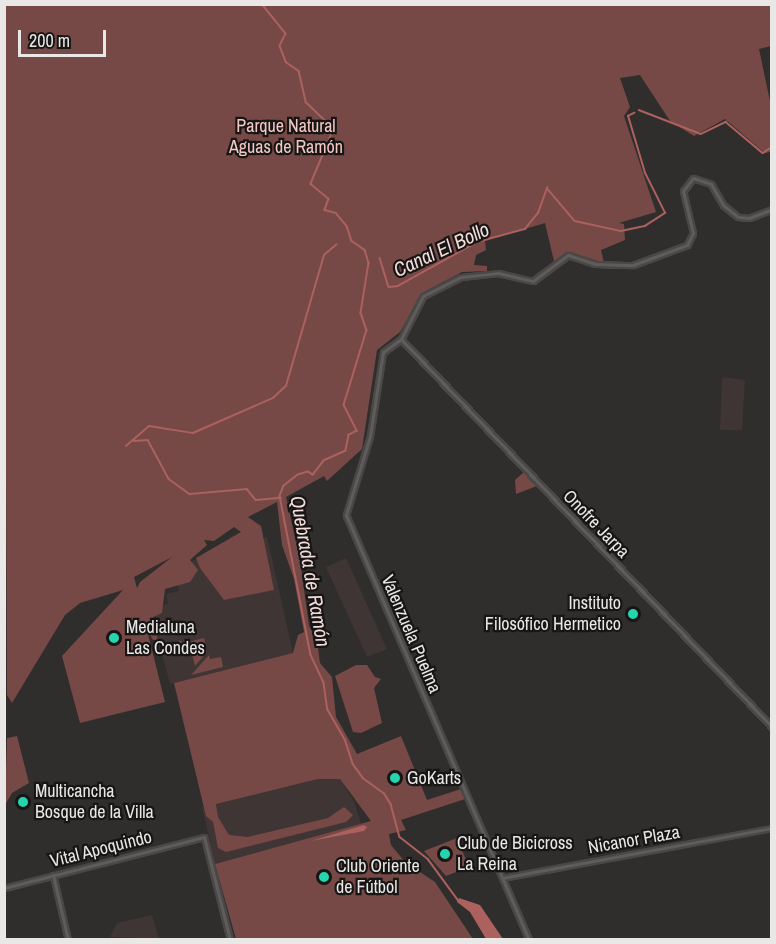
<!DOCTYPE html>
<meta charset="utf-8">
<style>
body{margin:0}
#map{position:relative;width:776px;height:944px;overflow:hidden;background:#302d2d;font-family:"Archivo Narrow",sans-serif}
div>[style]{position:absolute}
.built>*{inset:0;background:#3f3534}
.green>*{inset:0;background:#764946}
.water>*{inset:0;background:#ac615f}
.stream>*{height:1.5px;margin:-0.75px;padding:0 0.75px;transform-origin:0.75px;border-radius:0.75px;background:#ac615f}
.roads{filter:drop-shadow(2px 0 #4a4847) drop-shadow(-2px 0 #4a4847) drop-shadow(0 2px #4a4847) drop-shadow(0 -2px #4a4847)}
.tertiary>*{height:3px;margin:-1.5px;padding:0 1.5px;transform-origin:1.5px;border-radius:1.5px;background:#605c5c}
.dots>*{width:16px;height:16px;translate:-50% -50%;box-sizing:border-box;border:3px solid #171615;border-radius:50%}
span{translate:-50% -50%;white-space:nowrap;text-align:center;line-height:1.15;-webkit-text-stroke:4.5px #171615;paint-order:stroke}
.park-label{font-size:18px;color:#f4c8c5}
.street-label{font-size:18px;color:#eae8e7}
.poi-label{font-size:18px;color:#eae8e7}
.right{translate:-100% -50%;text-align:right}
.left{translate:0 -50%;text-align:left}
.water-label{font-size:20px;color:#f3dddb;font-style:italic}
.frame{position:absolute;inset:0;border:6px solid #eae8e7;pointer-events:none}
.scale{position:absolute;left:18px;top:30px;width:88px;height:27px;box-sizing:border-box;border:3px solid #eae8e7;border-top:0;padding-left:8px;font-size:18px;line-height:21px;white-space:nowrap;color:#eae8e7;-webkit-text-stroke:4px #171615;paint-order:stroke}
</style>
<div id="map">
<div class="built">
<i style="clip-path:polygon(722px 377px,745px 380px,742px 430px,720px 430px)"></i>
<i style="clip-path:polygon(267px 537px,293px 653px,170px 684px,150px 608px,168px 604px,166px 594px,179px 591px,173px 567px)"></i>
<i style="clip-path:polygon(346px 558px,387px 649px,367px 657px,326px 567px)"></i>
<i style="clip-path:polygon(318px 779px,340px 779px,354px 801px,361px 824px,215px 864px,202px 807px)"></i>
<i style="clip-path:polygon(152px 915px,159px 939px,110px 937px,117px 923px)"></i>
</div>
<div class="green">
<i style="clip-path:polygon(evenodd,4px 5px,771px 5px,771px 46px,759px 49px,771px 106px,770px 152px,765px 153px,725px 119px,694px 136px,670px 121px,640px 75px,620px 78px,630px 107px,624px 116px,656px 212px,619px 223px,624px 224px,625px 240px,601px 250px,604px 263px,573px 253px,554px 261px,545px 223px,485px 241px,486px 250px,476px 255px,474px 265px,487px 266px,487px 271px,462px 272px,422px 293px,400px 332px,377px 350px,362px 449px,327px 481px,324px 476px,286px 497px,300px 560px,309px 626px,317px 640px,320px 663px,332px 677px,336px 717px,357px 754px,401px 736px,427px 800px,461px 789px,465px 799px,401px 820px,406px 830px,389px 834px,391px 845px,405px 862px,435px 882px,473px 939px,236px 939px,215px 864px,371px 821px,340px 779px,318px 779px,216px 804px,218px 817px,229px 835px,248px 837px,328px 818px,344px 807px,353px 815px,346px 822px,226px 852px,218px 848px,213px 822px,206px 816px,174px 683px,293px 653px,298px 635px,304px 632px,294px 579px,282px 545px,277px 502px,248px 517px,261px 526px,274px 590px,224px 600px,200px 568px,196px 558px,241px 532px,234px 527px,214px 541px,204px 540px,207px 545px,190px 560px,198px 570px,190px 582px,165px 589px,162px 613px,153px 617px,158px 640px,153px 640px,147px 630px,165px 702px,80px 723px,62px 656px,123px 590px,80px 603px,65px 615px,12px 703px,7px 695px,4px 5px,172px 557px,140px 582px,137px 588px,134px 577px,172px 557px)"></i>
<i style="clip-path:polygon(524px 472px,537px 486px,516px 494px,515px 480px)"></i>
<i style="clip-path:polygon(204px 638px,207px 652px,195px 666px,189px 644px,180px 646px,179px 640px,184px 643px)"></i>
<i style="clip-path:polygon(209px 655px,210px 659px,221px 657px,223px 667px,191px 675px)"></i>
<i style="clip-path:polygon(356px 665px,367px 665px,375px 677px,381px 679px,374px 688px,382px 723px,361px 733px,353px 732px,335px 676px)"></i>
<i style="clip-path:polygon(17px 736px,29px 783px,12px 793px,5px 805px,7px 738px)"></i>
<i style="clip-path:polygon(457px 838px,469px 867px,446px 876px,424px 851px)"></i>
</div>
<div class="water">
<i style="clip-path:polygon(364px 825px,367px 827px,364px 831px,311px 841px)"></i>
<i style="clip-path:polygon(459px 898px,480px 905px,503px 939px,486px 939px,470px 912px,457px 902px)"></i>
</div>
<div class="stream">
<i style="left:262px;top:4px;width:38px;rotate:51deg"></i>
<i style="left:286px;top:34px;width:13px;rotate:117deg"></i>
<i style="left:280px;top:46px;width:17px;rotate:69deg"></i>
<i style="left:286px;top:62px;width:16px;rotate:35deg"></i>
<i style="left:299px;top:71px;width:32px;rotate:77deg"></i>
<i style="left:306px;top:102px;width:39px;rotate:44deg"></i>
<i style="left:334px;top:129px;width:60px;rotate:112.7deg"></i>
<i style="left:311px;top:184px;width:23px;rotate:40deg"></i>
<i style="left:329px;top:199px;width:12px;rotate:110deg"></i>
<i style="left:325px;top:210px;width:11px;rotate:15deg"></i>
<i style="left:336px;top:213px;width:17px;rotate:50deg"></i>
<i style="left:347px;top:226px;width:16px;rotate:72deg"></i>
<i style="left:352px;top:241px;width:16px;rotate:35deg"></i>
<i style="left:365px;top:250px;width:14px;rotate:73deg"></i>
<i style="left:369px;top:263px;width:51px;rotate:99.1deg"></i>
<i style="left:361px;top:313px;width:18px;rotate:71deg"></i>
<i style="left:367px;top:330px;width:78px;rotate:107deg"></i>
<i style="left:344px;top:405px;width:29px;rotate:63deg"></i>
<i style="left:357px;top:431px;width:9px;rotate:153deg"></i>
<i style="left:349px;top:435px;width:16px;rotate:101deg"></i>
<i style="left:346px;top:451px;width:24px;rotate:156deg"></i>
<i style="left:324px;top:461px;width:18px;rotate:128deg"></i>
<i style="left:313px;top:475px;width:6px;rotate:-149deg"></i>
<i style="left:308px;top:472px;width:10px;rotate:163deg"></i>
<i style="left:298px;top:475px;width:18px;rotate:142deg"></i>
<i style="left:284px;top:486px;width:11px;rotate:112deg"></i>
<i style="left:280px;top:496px;width:162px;rotate:79deg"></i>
<i style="left:311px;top:655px;width:31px;rotate:65deg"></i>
<i style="left:324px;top:683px;width:27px;rotate:82deg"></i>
<i style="left:328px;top:710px;width:34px;rotate:60deg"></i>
<i style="left:345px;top:739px;width:26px;rotate:72deg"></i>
<i style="left:353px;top:764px;width:17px;rotate:54deg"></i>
<i style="left:363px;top:778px;width:26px;rotate:36deg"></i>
<i style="left:384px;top:793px;width:13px;rotate:58deg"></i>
<i style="left:391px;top:804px;width:34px;rotate:75deg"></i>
<i style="left:400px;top:837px;width:36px;rotate:38deg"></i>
<i style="left:428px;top:859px;width:51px;rotate:53.8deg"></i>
<i style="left:639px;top:110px;width:66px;rotate:21.2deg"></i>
<i style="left:701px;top:134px;width:28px;rotate:-26deg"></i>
<i style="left:726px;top:122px;width:48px;rotate:40deg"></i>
<i style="left:763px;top:153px;width:11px;rotate:-34deg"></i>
<i style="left:380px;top:258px;width:30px;rotate:73deg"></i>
<i style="left:389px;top:287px;width:9px;rotate:-6deg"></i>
<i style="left:398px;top:286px;width:90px;rotate:-29.1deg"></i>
<i style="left:477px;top:242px;width:50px;rotate:-15.2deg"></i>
<i style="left:525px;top:229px;width:21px;rotate:-51deg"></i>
<i style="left:538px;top:213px;width:27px;rotate:-70deg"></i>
<i style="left:547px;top:188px;width:43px;rotate:49.7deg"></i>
<i style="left:575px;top:221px;width:47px;rotate:12.3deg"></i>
<i style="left:621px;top:231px;width:25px;rotate:-12deg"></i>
<i style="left:645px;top:226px;width:24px;rotate:-33deg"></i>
<i style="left:665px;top:213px;width:45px;rotate:-116.6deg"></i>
<i style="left:645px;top:173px;width:59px;rotate:-106.6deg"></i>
<i style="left:628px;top:116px;width:7px;rotate:-27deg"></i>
<i style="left:134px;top:441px;width:14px;rotate:-4deg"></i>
<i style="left:148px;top:440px;width:44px;rotate:61.7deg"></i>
<i style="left:169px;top:479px;width:26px;rotate:36deg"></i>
<i style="left:190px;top:494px;width:57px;rotate:-5deg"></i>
<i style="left:247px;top:489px;width:14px;rotate:51deg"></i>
<i style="left:256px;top:500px;width:25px;rotate:-5deg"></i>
<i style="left:126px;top:446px;width:30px;rotate:-41deg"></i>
<i style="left:149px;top:426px;width:45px;rotate:9deg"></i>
<i style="left:193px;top:433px;width:87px;rotate:-23.6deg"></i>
<i style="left:273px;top:398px;width:18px;rotate:-43deg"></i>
<i style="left:286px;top:386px;width:136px;rotate:-73.8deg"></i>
<i style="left:324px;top:255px;width:16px;rotate:-40deg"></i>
</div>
<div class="roads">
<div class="tertiary">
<i style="left:401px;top:339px;width:22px;rotate:144deg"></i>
<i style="left:383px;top:352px;width:85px;rotate:98.8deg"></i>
<i style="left:370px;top:436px;width:83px;rotate:106.9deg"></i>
<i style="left:346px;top:515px;width:463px;rotate:66.7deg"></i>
<i style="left:401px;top:339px;width:537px;rotate:46.28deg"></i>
<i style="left:401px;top:339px;width:48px;rotate:-62.9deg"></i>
<i style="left:423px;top:296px;width:42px;rotate:-26.6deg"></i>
<i style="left:461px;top:277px;width:37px;rotate:-6deg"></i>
<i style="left:498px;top:273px;width:36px;rotate:13deg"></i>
<i style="left:533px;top:281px;width:44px;rotate:-36.6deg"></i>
<i style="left:568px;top:255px;width:29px;rotate:18deg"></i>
<i style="left:596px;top:264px;width:37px;rotate:2deg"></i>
<i style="left:633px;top:265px;width:58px;rotate:-20.3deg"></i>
<i style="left:687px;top:245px;width:13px;rotate:-63deg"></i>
<i style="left:693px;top:233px;width:43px;rotate:-103.4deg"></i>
<i style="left:683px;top:191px;width:16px;rotate:-52deg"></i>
<i style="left:693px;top:178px;width:19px;rotate:18deg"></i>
<i style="left:711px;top:184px;width:24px;rotate:60deg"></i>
<i style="left:723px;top:205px;width:19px;rotate:39deg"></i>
<i style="left:738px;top:217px;width:11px;rotate:5deg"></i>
<i style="left:749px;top:218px;width:25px;rotate:-21deg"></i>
<i style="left:53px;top:875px;width:67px;rotate:77deg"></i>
<i style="left:502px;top:878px;width:275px;rotate:-10.5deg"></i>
<i style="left:4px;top:888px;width:206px;rotate:-14.3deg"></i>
<i style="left:204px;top:837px;width:106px;rotate:75.8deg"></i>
</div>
</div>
<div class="dots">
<i style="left:633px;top:614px;background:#24d5ae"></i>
<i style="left:114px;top:638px;background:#24d5ae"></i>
<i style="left:395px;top:778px;background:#24d5ae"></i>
<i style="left:23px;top:802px;background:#24d5ae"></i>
<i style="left:445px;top:854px;background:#24d5ae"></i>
<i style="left:324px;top:877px;background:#24d5ae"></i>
</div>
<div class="park-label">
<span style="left:286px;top:137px">Parque Natural<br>Aguas de Ramón</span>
</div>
<div class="street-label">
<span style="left:596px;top:524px;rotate:46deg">Onofre Jarpa</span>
<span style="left:411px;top:634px;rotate:67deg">Valenzuela Puelma</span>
<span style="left:634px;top:840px;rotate:-10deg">Nicanor Plaza</span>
<span style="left:101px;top:849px;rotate:-14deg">Vital Apoquindo</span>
</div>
<div class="poi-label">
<span class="right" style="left:621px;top:614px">Instituto<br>Filosófico Hermetico</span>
<span class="left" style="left:126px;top:638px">Medialuna<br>Las Condes</span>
<span class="left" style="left:407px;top:778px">GoKarts</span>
<span class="left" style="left:35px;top:802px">Multicancha<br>Bosque de la Villa</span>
<span class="left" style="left:457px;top:854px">Club de Bicicross<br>La Reina</span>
<span class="left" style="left:336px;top:877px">Club Oriente<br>de Fútbol</span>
</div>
<div class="water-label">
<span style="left:441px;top:249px;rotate:-25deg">Canal El Bollo</span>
<span style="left:311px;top:571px;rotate:80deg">Quebrada de Ramón</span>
</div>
<div class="frame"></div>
<div class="scale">200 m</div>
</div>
